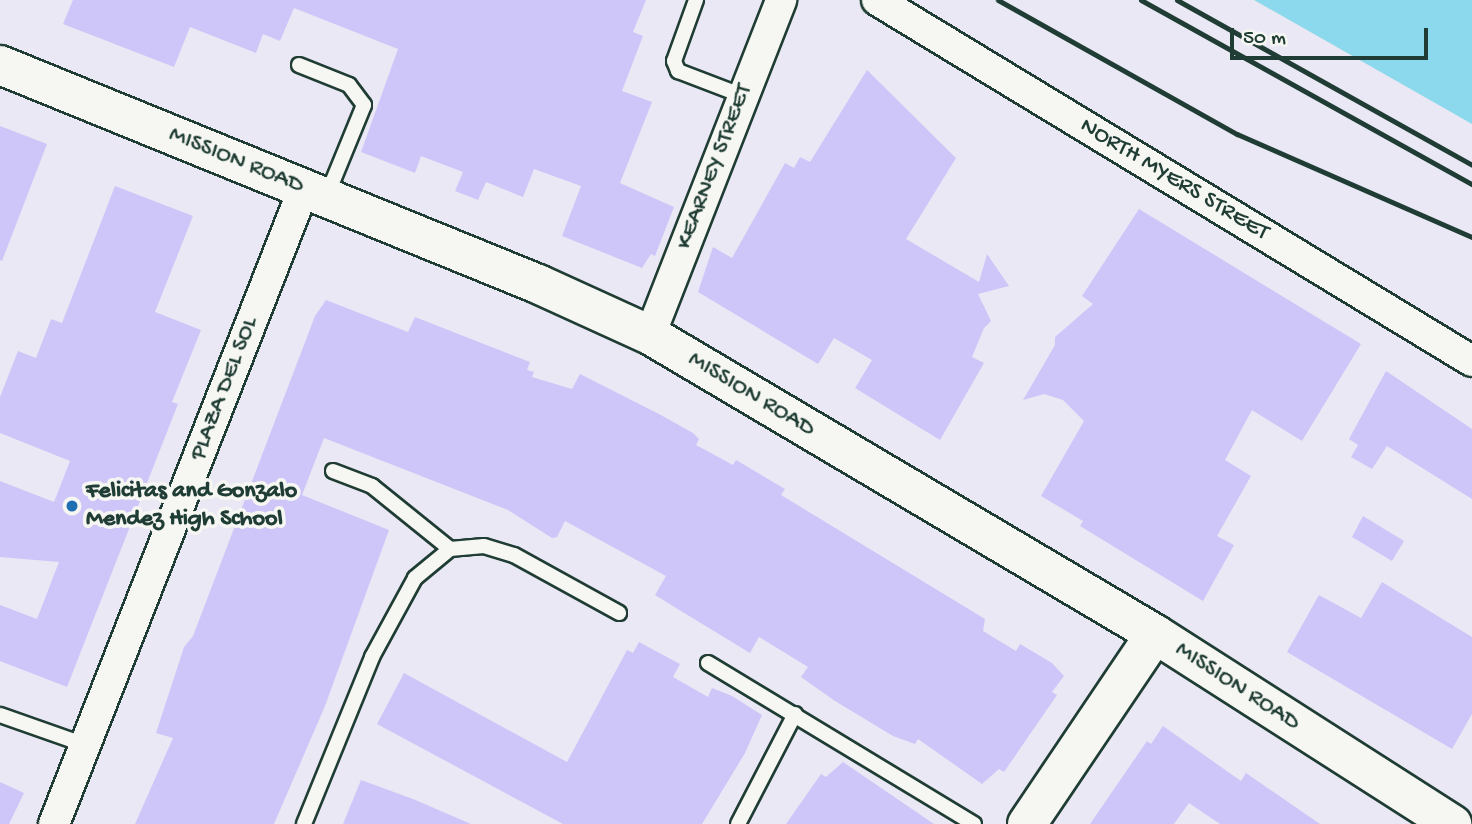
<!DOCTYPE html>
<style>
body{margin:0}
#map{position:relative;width:1472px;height:824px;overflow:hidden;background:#eae8f4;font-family:"Gochi Hand",sans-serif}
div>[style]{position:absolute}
.water>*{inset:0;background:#8cd8ec}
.building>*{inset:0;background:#cec6f9}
.roads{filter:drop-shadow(2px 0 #1f3d34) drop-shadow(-2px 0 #1f3d34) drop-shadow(0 2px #1f3d34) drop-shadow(0 -2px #1f3d34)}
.lane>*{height:14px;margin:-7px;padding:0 7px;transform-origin:7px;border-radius:7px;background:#f6f6f2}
.street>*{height:30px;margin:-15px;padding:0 15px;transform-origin:15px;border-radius:15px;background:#f6f6f2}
.secondary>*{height:38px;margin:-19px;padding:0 19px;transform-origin:19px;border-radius:19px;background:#f6f6f2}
.rail>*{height:5px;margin:-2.5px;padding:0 2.5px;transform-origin:2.5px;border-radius:2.5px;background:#1f3d34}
.dots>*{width:19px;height:19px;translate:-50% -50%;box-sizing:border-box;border:4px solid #f6f6f2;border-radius:50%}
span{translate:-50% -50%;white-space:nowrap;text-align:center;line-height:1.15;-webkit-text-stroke:7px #f6f6f2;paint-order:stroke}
.street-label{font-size:24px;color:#1f3d34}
.poi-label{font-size:24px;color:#1f3d34;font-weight:700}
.left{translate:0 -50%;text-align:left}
.scale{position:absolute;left:1230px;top:28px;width:198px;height:32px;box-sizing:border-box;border:4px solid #1f3d34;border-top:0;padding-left:9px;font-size:21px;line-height:24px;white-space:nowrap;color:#1f3d34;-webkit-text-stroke:5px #f6f6f2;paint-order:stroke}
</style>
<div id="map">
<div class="water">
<i style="clip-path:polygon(1254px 0,1472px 0,1472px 124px)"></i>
</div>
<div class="building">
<i style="clip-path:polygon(73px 0,646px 0,633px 32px,643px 36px,622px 91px,652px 102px,620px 183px,674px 207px,655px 256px,651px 254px,642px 268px,562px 236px,581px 186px,534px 169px,523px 197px,486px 182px,478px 200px,455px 191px,463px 172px,421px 156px,415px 173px,361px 152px,398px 49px,294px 8px,280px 41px,263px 34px,256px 53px,190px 27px,174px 67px,63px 24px)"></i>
<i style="clip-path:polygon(867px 70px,956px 158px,906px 239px,979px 282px,987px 254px,1009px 286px,978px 294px,991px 321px,984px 328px,972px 357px,984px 363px,940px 440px,855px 388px,872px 360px,834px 338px,818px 364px,698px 292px,713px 247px,732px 258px,785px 163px,794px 168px,800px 157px,810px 162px)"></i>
<i style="clip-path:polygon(0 126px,47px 144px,2px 261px,0 260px)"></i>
<i style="clip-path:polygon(115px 186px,193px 216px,155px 312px,201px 330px,172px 402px,178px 404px,67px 687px,0 661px,0 605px,37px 619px,59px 562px,0 557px,0 481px,54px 502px,70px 461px,0 433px,0 397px,18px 351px,36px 358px,51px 319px,62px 323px)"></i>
<i style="clip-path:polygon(1139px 209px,1361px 344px,1302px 441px,1252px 410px,1225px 460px,1251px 476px,1217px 536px,1234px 545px,1203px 601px,1080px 526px,1083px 521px,1041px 496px,1084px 421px,1063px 400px,1044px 394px,1023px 400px,1055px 345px,1055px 337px,1093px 304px,1082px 296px)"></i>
<i style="clip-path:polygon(326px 300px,408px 332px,415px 317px,530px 362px,527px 370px,534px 372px,532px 377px,572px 389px,580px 374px,659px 414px,693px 433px,699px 439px,696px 445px,733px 465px,736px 460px,785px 489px,781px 495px,985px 619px,983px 631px,1016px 651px,1020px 644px,1052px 663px,1064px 676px,1052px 692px,1057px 695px,1004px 772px,999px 769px,982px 784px,918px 739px,915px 744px,893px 736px,835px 701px,801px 677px,808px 667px,759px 637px,750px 653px,681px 611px,655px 595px,666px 576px,565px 521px,557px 537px,552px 538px,508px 510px,324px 438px,302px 495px,389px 530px,325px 706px,274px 824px,135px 824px,173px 738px,156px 733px,184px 647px,193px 636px,315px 316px)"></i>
<i style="clip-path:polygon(1386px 371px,1472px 429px,1472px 499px,1387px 446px,1372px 469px,1351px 457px,1358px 445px,1349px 439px)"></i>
<i style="clip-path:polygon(1363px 516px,1404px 541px,1392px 561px,1352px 537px)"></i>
<i style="clip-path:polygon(1382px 582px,1472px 637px,1472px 714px,1452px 749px,1287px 652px,1319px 595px,1361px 618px)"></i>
<i style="clip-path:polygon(639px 642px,680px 664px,673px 677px,708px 697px,712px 688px,732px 696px,762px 715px,745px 753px,702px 824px,563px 824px,377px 724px,404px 673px,567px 762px,627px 650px,633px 653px)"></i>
<i style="clip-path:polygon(1163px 726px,1241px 781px,1246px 773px,1320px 824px,1220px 824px,1189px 803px,1174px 824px,1090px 824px,1147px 741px,1151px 744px)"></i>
<i style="clip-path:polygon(843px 762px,934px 824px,786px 824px,821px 774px,826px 777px)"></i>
<i style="clip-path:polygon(361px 780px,413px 799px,471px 824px,343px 824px)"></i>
<i style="clip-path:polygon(0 782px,24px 793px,9px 824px,0 824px)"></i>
</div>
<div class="roads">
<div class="lane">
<i style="left:696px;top:0;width:65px;rotate:109.8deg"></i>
<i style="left:674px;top:61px;width:11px;rotate:68deg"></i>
<i style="left:678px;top:71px;width:70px;rotate:21deg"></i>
<i style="left:299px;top:65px;width:54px;rotate:21.8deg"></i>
<i style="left:349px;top:85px;width:25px;rotate:53deg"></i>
<i style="left:364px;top:105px;width:97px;rotate:112.3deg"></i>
<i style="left:333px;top:471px;width:42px;rotate:21deg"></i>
<i style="left:372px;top:486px;width:100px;rotate:38.9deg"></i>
<i style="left:708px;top:663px;width:311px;rotate:31.2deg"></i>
<i style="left:0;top:715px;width:90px;rotate:19.4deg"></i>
<i style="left:304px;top:824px;width:180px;rotate:-67.8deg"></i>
<i style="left:372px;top:657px;width:90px;rotate:-61.4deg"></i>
<i style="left:415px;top:578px;width:45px;rotate:-39.6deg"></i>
<i style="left:450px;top:549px;width:34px;rotate:-5deg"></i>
<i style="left:484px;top:546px;width:31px;rotate:17deg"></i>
<i style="left:514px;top:555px;width:120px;rotate:28.9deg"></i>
<i style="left:738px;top:824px;width:124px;rotate:-62.6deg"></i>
</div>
<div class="street">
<i style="left:877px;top:0;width:696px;rotate:31.25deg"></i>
<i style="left:650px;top:335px;width:360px;rotate:-68.6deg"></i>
<i style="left:54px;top:824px;width:683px;rotate:-68.54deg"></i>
</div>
<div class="secondary">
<i style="left:0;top:65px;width:581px;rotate:22.15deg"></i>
<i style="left:538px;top:284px;width:123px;rotate:24.5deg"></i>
<i style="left:650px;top:335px;width:587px;rotate:30.63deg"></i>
<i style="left:1155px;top:634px;width:353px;rotate:32.6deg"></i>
<i style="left:1027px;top:824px;width:229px;rotate:-56deg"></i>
</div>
</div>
<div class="rail">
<i style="left:998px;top:0;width:274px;rotate:29.3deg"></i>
<i style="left:1237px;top:134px;width:257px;rotate:23.7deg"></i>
<i style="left:1141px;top:0;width:379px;rotate:29.1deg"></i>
<i style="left:1177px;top:0;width:338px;rotate:29.2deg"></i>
</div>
<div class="dots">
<i style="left:72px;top:506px;background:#1f6fb2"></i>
</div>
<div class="street-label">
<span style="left:236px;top:161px;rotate:22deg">MISSION ROAD</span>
<span style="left:715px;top:167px;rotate:-69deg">KEARNEY STREET</span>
<span style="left:1174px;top:180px;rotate:31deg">NORTH MYERS STREET</span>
<span style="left:225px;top:389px;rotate:-69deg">PLAZA DEL SOL</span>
<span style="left:751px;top:395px;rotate:31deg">MISSION ROAD</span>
<span style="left:1237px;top:687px;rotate:33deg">MISSION ROAD</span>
</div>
<div class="poi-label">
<span class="left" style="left:86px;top:506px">Felicitas and Gonzalo<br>Mendez High School</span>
</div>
<div class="scale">50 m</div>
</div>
